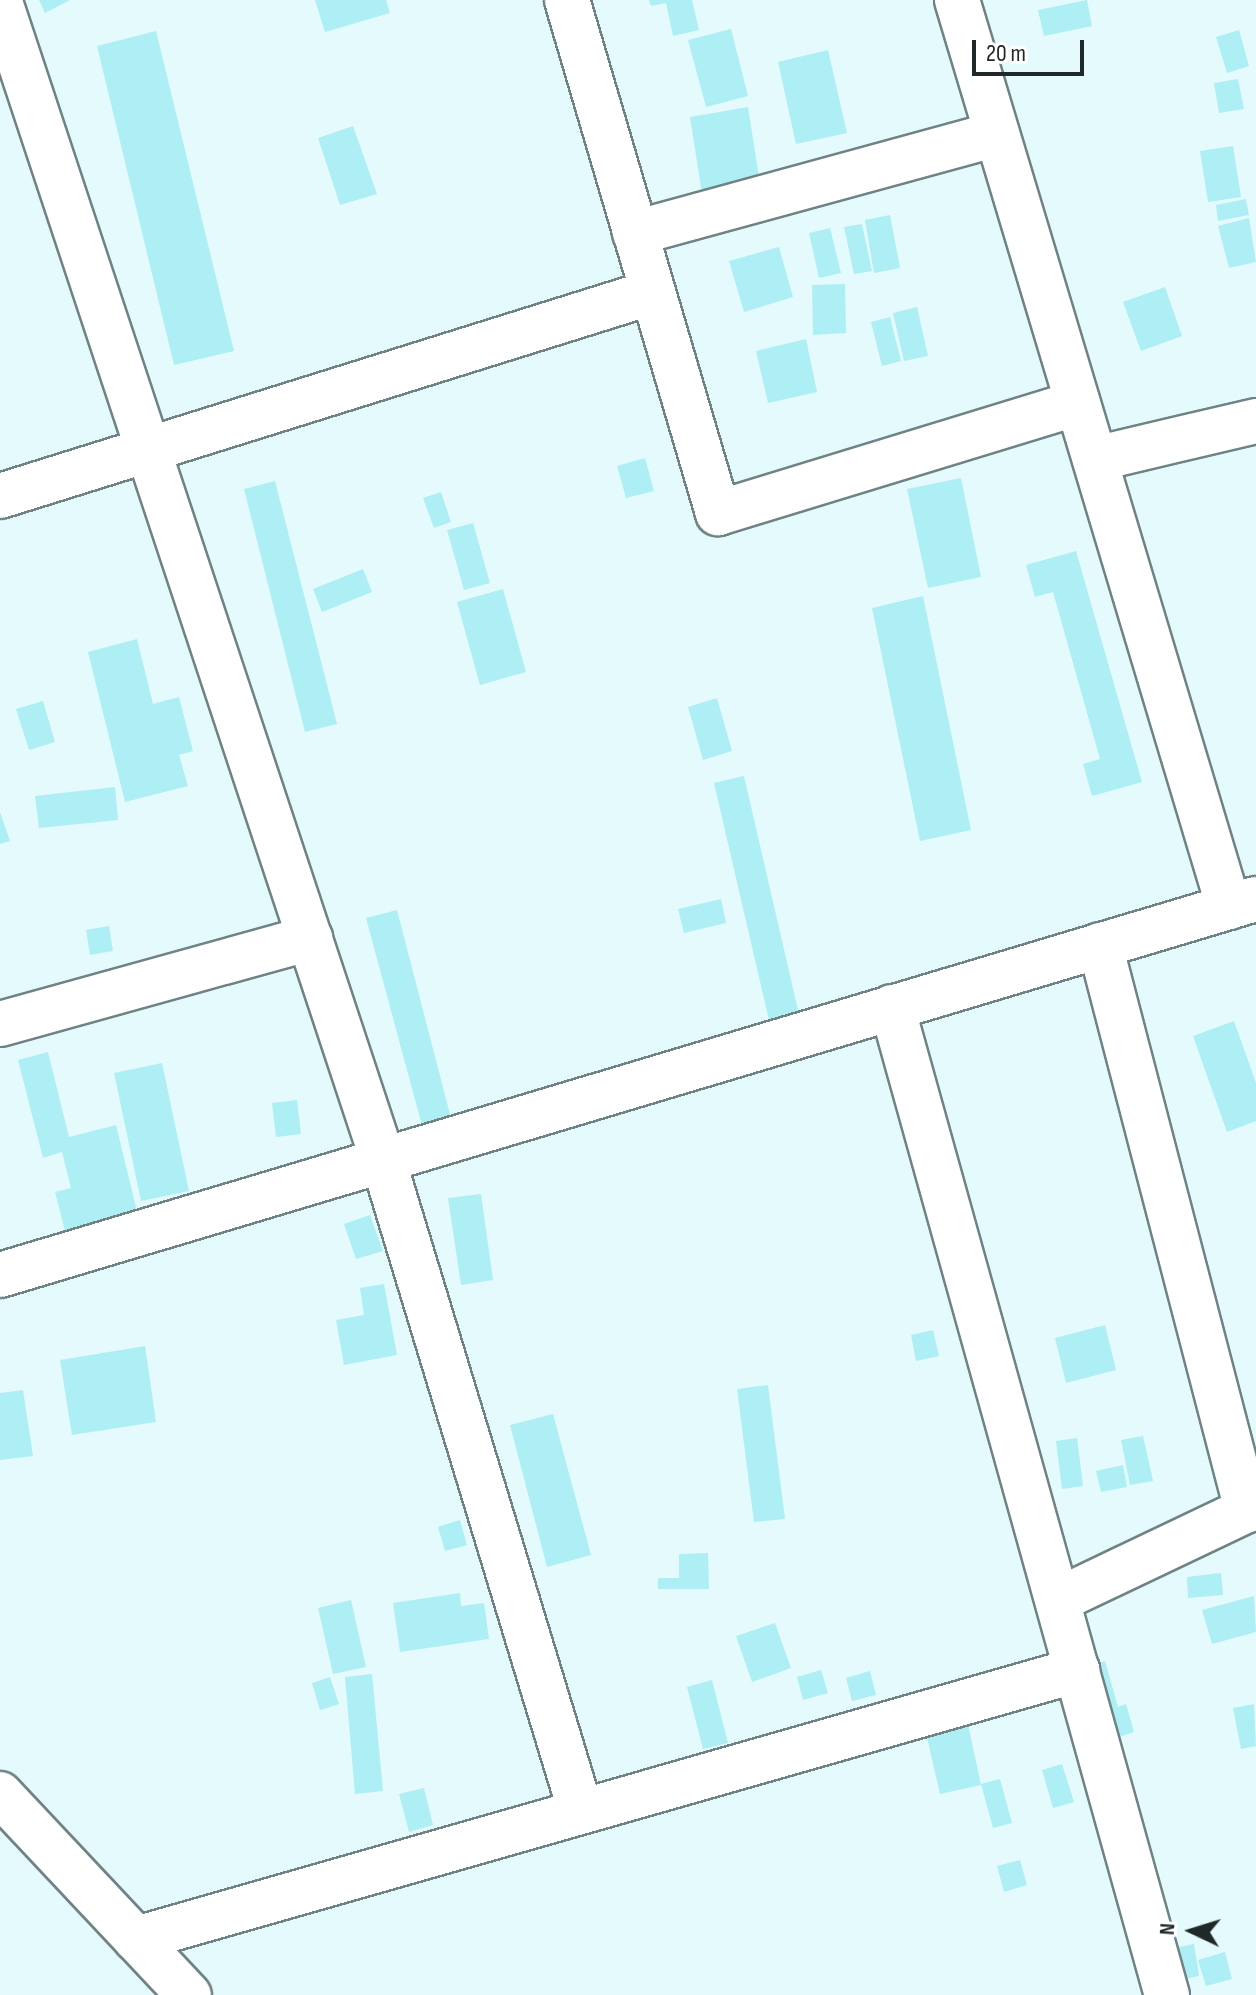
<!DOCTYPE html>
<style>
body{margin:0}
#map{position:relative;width:1256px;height:1995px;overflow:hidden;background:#e4fafc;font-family:"Sofia Sans Condensed",sans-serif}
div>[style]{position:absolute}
.building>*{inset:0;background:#adeff4}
.roads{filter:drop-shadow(2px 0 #6f8385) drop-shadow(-2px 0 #6f8385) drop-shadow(0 2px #6f8385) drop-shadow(0 -2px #6f8385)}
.minor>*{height:44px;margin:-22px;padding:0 22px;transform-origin:22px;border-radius:22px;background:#fff}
span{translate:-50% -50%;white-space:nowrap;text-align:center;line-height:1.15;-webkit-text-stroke:6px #fff;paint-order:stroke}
.north{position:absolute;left:1152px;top:1891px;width:80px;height:80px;-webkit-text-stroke:6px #fff;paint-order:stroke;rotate:274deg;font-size:22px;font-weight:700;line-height:32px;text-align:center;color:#202929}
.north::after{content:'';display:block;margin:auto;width:28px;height:36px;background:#202929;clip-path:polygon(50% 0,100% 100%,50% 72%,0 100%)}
.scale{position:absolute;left:972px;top:40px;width:112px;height:36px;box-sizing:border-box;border:4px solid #202929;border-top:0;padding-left:10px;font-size:24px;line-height:28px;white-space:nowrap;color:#202929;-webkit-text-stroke:6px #fff;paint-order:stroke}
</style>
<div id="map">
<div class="building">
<i style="clip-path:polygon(39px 0,70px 0,45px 13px)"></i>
<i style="clip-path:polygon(315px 0,386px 0,390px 13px,325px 32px)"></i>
<i style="clip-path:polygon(649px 0,692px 0,699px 30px,673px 36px,666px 3px,651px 6px)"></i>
<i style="clip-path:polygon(1087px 0,1092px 26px,1044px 36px,1038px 10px)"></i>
<i style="clip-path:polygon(731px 29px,748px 96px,706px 107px,688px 40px)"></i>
<i style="clip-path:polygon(1239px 30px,1249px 66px,1227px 73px,1216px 37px)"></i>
<i style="clip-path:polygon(156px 31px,234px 351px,174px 365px,97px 46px)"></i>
<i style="clip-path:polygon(828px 50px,847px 133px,796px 144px,778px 62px)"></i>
<i style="clip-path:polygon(1238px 79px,1244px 109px,1219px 113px,1214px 83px)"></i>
<i style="clip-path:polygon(748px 107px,760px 184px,702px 194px,690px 117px)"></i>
<i style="clip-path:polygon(353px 126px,377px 194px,340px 205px,318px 138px)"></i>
<i style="clip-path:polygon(1233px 146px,1241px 197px,1208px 202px,1200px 151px)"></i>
<i style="clip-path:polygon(1246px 199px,1249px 215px,1218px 221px,1216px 205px)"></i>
<i style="clip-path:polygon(890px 215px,900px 268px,874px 273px,865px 220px)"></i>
<i style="clip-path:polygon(1249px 218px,1256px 262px,1229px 268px,1218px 226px)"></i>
<i style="clip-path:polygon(862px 224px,872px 271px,854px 274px,844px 227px)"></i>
<i style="clip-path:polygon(830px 228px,841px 273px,819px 278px,809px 233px)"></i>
<i style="clip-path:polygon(779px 247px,793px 297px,744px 312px,729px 261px)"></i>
<i style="clip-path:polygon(845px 284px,846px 333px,813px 335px,812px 285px)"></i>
<i style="clip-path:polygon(1165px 287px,1182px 336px,1141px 351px,1123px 302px)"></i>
<i style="clip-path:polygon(917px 307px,928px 356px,904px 361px,893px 313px)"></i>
<i style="clip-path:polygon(890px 317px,901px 361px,882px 366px,871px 322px)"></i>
<i style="clip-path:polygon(806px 339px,817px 392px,768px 403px,756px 351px)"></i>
<i style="clip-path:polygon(645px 458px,654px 491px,626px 498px,617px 466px)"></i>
<i style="clip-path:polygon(961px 478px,981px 577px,928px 588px,907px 489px)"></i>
<i style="clip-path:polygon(275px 481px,337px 724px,305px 732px,244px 489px)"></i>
<i style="clip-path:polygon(441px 492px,451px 522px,434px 528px,423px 498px)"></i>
<i style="clip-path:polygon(473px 523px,490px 583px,464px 590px,447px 530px)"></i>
<i style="clip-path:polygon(1076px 551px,1142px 782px,1092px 796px,1083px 764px,1100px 759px,1053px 592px,1035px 597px,1026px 565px)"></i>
<i style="clip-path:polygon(363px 569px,372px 592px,322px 612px,313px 589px)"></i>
<i style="clip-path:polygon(503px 589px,526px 672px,480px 685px,457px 602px)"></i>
<i style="clip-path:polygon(923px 596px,971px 830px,920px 841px,872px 608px)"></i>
<i style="clip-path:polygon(137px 639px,153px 704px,179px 697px,193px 751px,179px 755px,188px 786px,125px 802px,88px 652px)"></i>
<i style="clip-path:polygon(717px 698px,732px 751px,703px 760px,688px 707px)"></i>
<i style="clip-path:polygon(43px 701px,55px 742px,29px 750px,16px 709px)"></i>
<i style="clip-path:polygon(744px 776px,801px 1023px,771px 1029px,714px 783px)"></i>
<i style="clip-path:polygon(115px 787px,118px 820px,39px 828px,35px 796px)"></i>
<i style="clip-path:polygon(0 812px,10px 841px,0 844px)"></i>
<i style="clip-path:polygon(721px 899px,726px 923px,684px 933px,678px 909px)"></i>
<i style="clip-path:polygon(397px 910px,453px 1126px,424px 1133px,366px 918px)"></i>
<i style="clip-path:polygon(109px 926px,113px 951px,90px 955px,86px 930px)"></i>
<i style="clip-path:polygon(1234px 1021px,1256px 1083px,1256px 1121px,1227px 1132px,1193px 1036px)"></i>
<i style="clip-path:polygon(48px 1052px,69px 1137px,116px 1125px,141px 1228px,69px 1246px,55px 1192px,71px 1188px,62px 1152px,43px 1158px,18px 1060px)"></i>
<i style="clip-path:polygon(162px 1063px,189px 1191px,141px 1201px,114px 1073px)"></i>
<i style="clip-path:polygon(297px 1100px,301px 1134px,276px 1137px,272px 1103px)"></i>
<i style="clip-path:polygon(481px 1194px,493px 1280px,461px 1285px,448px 1198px)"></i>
<i style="clip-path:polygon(370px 1215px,383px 1251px,356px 1259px,344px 1224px)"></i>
<i style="clip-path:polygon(384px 1284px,397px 1355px,344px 1365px,336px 1320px,364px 1315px,360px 1288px)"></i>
<i style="clip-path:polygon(1105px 1325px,1116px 1370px,1066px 1383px,1055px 1338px)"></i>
<i style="clip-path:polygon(933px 1330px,939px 1356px,916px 1361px,911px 1335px)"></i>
<i style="clip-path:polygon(145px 1346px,156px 1422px,72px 1435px,60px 1360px)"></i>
<i style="clip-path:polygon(768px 1385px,785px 1519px,754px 1522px,737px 1389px)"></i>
<i style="clip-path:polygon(23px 1390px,33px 1456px,0 1460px,0 1393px)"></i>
<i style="clip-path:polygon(553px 1414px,591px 1555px,547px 1567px,510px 1425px)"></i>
<i style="clip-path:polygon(1143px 1436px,1153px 1481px,1130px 1485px,1121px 1440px)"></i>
<i style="clip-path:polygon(1077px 1438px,1083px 1486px,1062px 1489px,1056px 1441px)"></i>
<i style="clip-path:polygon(1123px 1465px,1127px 1487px,1101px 1492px,1096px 1471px)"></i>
<i style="clip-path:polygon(460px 1520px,467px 1545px,445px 1551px,438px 1527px)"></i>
<i style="clip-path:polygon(708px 1553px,709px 1589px,658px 1589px,658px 1578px,679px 1578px,679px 1554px)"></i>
<i style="clip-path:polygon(1221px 1573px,1223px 1595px,1188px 1598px,1187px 1577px)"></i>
<i style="clip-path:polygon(460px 1593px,461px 1606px,484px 1603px,489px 1639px,400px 1652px,393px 1603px)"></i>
<i style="clip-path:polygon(1254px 1596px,1256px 1632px,1212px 1644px,1202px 1610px)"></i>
<i style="clip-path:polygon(351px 1600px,366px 1667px,333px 1674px,318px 1608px)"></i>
<i style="clip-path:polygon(775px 1623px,791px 1668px,752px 1682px,736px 1636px)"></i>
<i style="clip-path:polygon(1105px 1661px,1118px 1707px,1126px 1704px,1134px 1732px,1107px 1741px,1086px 1667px)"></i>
<i style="clip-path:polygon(821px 1670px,828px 1693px,803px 1700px,797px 1677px)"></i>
<i style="clip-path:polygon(870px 1671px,876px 1695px,852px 1701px,846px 1678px)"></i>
<i style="clip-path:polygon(372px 1674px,383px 1791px,355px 1794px,345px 1677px)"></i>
<i style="clip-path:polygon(330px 1677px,339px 1704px,320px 1710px,312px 1683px)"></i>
<i style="clip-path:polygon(712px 1680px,728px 1743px,703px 1749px,687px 1687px)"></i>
<i style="clip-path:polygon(1254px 1704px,1256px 1746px,1241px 1749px,1233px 1708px)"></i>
<i style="clip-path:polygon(965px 1710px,981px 1785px,940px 1794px,923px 1720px)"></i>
<i style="clip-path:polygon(1062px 1764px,1074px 1802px,1053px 1808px,1042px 1770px)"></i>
<i style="clip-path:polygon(1000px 1779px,1012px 1823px,993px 1828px,981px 1784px)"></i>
<i style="clip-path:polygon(424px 1788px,433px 1825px,409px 1832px,399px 1794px)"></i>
<i style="clip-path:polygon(1020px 1860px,1027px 1885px,1004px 1892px,997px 1866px)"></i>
<i style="clip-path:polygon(1194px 1944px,1199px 1976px,1180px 1980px,1174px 1948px)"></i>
<i style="clip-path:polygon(1225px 1952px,1232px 1979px,1206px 1986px,1198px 1960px)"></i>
</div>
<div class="roads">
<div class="minor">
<i style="left:567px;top:0;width:535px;rotate:73.6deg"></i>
<i style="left:718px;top:513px;width:376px;rotate:-17deg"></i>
<i style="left:957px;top:0;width:947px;rotate:73.31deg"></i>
<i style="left:0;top:2px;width:1220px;rotate:71.7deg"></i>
<i style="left:383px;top:1160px;width:681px;rotate:73.11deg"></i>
<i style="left:635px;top:233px;width:375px;rotate:-15.3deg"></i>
<i style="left:1095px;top:459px;width:165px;rotate:-13.3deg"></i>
<i style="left:0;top:496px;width:684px;rotate:-17.35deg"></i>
<i style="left:1100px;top:945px;width:584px;rotate:75.42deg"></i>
<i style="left:1247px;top:1510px;width:9px;rotate:-13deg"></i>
<i style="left:892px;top:1007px;width:1026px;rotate:74.45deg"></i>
<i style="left:0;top:1024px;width:322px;rotate:-15.5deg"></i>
<i style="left:0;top:1275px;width:1311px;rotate:-16.67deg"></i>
<i style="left:1058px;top:1600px;width:209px;rotate:-25.5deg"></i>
<i style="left:0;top:1794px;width:276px;rotate:46.8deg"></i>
<i style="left:136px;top:1939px;width:979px;rotate:-15.95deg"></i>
</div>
</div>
<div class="north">N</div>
<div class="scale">20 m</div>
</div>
